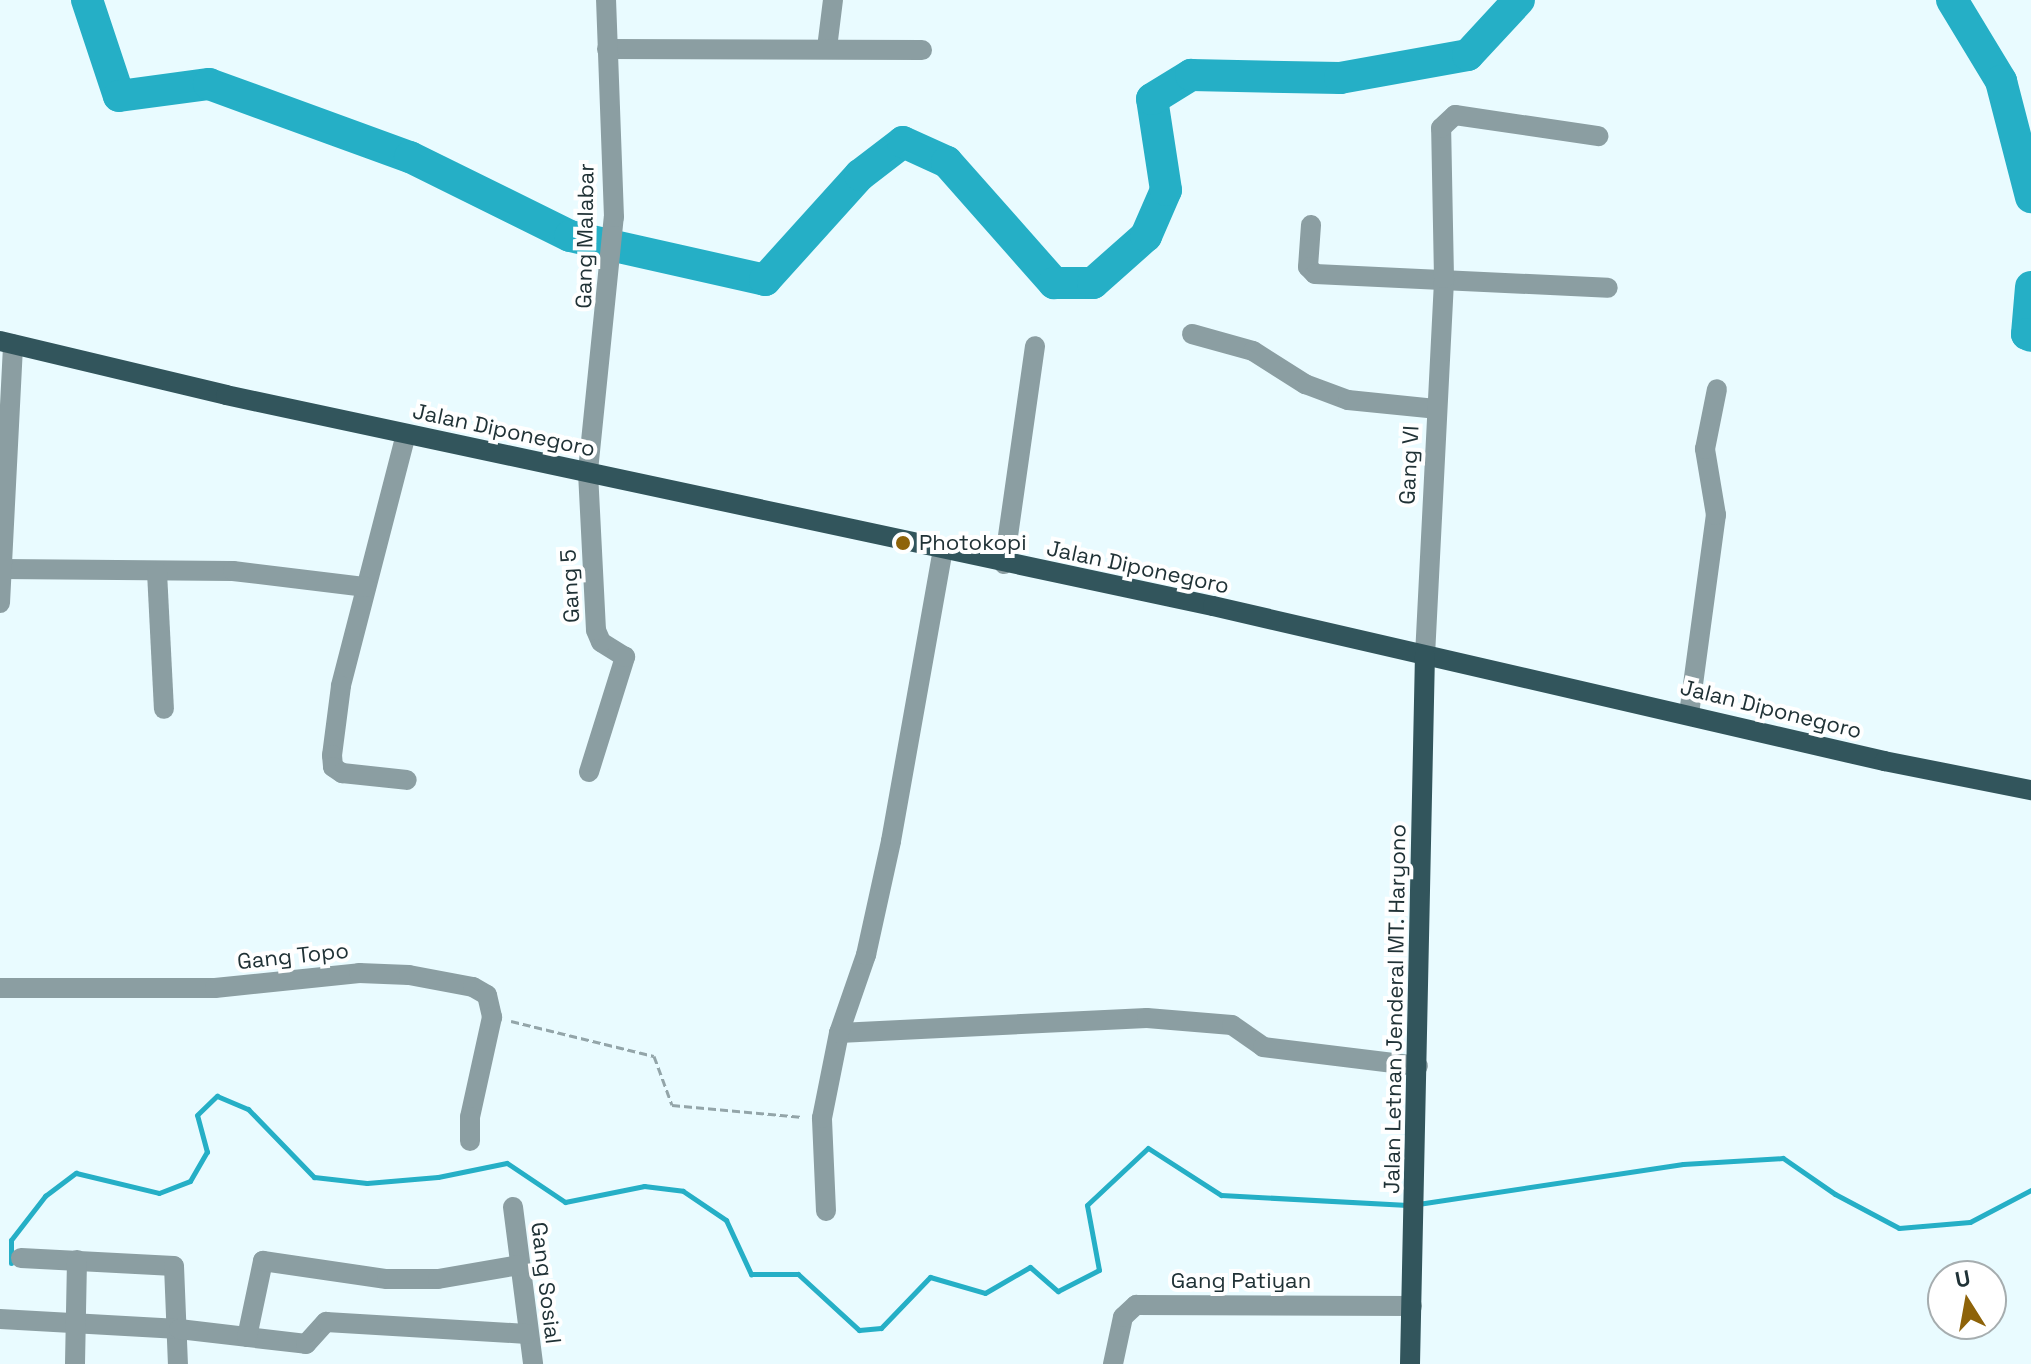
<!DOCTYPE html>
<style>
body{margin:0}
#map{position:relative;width:2031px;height:1364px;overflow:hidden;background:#e9fbff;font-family:"Space Grotesk",sans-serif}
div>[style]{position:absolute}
.stream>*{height:5px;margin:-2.5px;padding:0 2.5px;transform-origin:2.5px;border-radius:2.5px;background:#25afc6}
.river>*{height:32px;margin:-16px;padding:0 16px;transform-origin:16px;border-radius:16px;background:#25afc6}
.path>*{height:3px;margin-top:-1.5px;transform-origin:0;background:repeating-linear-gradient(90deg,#93a5a9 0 8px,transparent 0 12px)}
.minor>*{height:20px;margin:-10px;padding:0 10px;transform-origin:10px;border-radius:10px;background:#8b9ea2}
.major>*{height:20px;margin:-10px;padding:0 10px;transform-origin:10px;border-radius:10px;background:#32555c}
.dots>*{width:22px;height:22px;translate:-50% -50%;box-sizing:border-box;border:4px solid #fff;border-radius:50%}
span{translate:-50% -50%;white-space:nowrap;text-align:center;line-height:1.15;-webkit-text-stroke:8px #fff;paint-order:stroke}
.street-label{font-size:22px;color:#203236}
.poi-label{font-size:22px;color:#203236}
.left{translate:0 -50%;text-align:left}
.north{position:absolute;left:1927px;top:1260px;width:80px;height:80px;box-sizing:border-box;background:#fff;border:2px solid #a6adaf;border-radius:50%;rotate:349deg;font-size:22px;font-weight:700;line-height:32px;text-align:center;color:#203236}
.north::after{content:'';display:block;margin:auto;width:28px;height:36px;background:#8e6309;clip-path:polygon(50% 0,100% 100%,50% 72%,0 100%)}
</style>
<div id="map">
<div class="stream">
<i style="left:1418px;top:1204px;width:268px;rotate:-8.6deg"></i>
<i style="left:1683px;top:1164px;width:100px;rotate:-3.4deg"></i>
<i style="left:1783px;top:1158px;width:63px;rotate:34.7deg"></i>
<i style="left:1835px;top:1194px;width:72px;rotate:28deg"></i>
<i style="left:1899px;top:1228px;width:71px;rotate:-4.8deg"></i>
<i style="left:1970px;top:1222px;width:69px;rotate:-27.7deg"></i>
<i style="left:11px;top:1263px;width:23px;rotate:-90deg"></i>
<i style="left:11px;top:1240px;width:56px;rotate:-52.3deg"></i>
<i style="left:45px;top:1196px;width:39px;rotate:-37deg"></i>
<i style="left:76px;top:1173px;width:85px;rotate:13.5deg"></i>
<i style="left:159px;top:1193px;width:33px;rotate:-21deg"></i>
<i style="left:190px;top:1181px;width:34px;rotate:-60deg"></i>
<i style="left:207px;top:1152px;width:38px;rotate:-105deg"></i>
<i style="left:197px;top:1115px;width:28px;rotate:-44deg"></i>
<i style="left:217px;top:1096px;width:34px;rotate:23deg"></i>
<i style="left:248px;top:1109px;width:95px;rotate:45.9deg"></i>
<i style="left:314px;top:1177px;width:53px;rotate:6.5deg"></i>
<i style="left:367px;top:1183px;width:71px;rotate:-4.8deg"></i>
<i style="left:438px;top:1177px;width:70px;rotate:-11.5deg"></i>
<i style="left:507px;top:1163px;width:70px;rotate:33.9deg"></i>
<i style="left:565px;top:1202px;width:81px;rotate:-11.4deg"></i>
<i style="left:644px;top:1186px;width:39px;rotate:7deg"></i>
<i style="left:683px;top:1191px;width:52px;rotate:34deg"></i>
<i style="left:726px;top:1220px;width:60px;rotate:65.2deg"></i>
<i style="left:751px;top:1274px;width:47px"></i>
<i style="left:798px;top:1274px;width:83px;rotate:42.6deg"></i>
<i style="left:859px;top:1330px;width:22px;rotate:-5deg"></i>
<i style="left:881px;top:1328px;width:71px;rotate:-46.1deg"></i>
<i style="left:930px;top:1277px;width:57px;rotate:16.2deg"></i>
<i style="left:985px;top:1293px;width:52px;rotate:-30deg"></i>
<i style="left:1030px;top:1267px;width:37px;rotate:41deg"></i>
<i style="left:1058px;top:1291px;width:46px;rotate:-27.1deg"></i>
<i style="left:1099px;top:1270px;width:66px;rotate:-100.5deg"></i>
<i style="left:1087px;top:1205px;width:83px;rotate:-43.1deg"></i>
<i style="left:1148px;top:1148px;width:87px;rotate:32.8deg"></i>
<i style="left:1221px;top:1195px;width:187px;rotate:3.1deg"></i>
</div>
<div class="river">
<i style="left:87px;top:0;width:101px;rotate:71.6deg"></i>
<i style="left:119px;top:96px;width:91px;rotate:-7.6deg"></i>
<i style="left:209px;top:84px;width:214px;rotate:20deg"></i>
<i style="left:410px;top:157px;width:178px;rotate:26.3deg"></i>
<i style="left:570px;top:236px;width:200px;rotate:12.7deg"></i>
<i style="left:765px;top:280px;width:142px;rotate:-47.9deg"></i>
<i style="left:860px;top:175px;width:54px;rotate:-37.5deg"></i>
<i style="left:903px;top:142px;width:48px;rotate:24.4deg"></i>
<i style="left:947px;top:162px;width:162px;rotate:48.5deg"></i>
<i style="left:1054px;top:283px;width:39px"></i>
<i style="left:1093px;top:283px;width:71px;rotate:-41.6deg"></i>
<i style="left:1146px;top:236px;width:50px;rotate:-66.5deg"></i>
<i style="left:1166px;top:190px;width:92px;rotate:-98.7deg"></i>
<i style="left:1152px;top:99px;width:46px;rotate:-31.6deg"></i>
<i style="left:1191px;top:75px;width:149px;rotate:1.2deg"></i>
<i style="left:1340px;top:78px;width:130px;rotate:-10.2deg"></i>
<i style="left:1468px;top:55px;width:75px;rotate:-47.2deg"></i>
<i style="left:1952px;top:0;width:95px;rotate:58.8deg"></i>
<i style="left:2001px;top:81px;width:120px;rotate:75.5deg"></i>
<i style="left:2031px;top:287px;width:47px;rotate:94.9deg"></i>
<i style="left:2027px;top:334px;width:4px;rotate:27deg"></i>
</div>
<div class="path">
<i style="left:511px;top:1021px;width:147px;rotate:13.8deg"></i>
<i style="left:654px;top:1056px;width:52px;rotate:69.8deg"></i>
<i style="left:672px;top:1105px;width:131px;rotate:5.3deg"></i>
</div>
<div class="minor">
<i style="left:827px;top:48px;width:48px;rotate:-82.9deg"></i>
<i style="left:607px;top:49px;width:315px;rotate:0.2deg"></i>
<i style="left:1311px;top:225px;width:42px;rotate:94.1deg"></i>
<i style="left:1308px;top:267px;width:10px;rotate:45deg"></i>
<i style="left:1315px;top:274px;width:293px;rotate:2.7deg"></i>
<i style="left:1192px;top:334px;width:63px;rotate:15.6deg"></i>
<i style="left:1253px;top:351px;width:62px;rotate:32.4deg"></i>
<i style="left:1305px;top:384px;width:46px;rotate:20.4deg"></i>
<i style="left:1348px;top:400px;width:88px;rotate:5.8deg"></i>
<i style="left:406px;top:434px;width:260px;rotate:104.5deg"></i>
<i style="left:341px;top:686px;width:70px;rotate:97.4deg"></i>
<i style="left:332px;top:755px;width:12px;rotate:85deg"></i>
<i style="left:333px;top:767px;width:11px;rotate:34deg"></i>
<i style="left:342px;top:773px;width:65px;rotate:6.1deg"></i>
<i style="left:1004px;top:564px;width:220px;rotate:-81.9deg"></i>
<i style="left:2px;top:569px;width:231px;rotate:0.5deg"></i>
<i style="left:233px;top:571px;width:134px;rotate:6.9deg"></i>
<i style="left:157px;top:572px;width:137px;rotate:87.1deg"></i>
<i style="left:0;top:603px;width:259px;rotate:-87.1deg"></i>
<i style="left:1425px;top:656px;width:378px;rotate:-87.1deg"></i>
<i style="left:1444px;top:278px;width:150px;rotate:-91.1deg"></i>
<i style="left:1441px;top:128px;width:19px;rotate:-43deg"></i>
<i style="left:1455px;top:115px;width:145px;rotate:8.4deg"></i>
<i style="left:1689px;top:714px;width:201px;rotate:-82.3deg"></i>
<i style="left:1716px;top:515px;width:67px;rotate:-99.5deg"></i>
<i style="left:1705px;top:449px;width:61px;rotate:-78.7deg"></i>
<i style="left:589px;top:772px;width:121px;rotate:-72.6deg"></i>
<i style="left:625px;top:657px;width:28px;rotate:-148deg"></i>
<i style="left:601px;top:642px;width:13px;rotate:-113deg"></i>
<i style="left:596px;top:630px;width:159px;rotate:-92.9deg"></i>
<i style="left:588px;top:471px;width:255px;rotate:-84.2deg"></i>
<i style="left:614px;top:217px;width:217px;rotate:-92.1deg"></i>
<i style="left:0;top:988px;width:215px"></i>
<i style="left:215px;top:988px;width:145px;rotate:-5.9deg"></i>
<i style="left:359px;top:973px;width:50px;rotate:2.3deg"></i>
<i style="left:409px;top:975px;width:65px;rotate:10.6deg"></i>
<i style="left:473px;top:987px;width:16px;rotate:30deg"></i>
<i style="left:487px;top:995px;width:23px;rotate:77deg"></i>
<i style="left:492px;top:1017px;width:102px;rotate:102.4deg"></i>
<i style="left:470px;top:1117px;width:24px;rotate:90deg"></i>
<i style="left:839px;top:1033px;width:308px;rotate:-2.8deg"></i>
<i style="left:1147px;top:1018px;width:85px;rotate:4.7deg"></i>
<i style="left:1232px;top:1025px;width:38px;rotate:35deg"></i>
<i style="left:1263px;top:1047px;width:156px;rotate:7deg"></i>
<i style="left:513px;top:1207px;width:158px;rotate:82.7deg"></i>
<i style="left:826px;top:1211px;width:93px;rotate:-92.5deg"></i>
<i style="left:822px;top:1118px;width:87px;rotate:-78.7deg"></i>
<i style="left:839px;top:1033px;width:83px;rotate:-70.9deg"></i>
<i style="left:866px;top:955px;width:117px;rotate:-77.6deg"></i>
<i style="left:891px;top:841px;width:296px;rotate:-79.9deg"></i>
<i style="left:21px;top:1258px;width:153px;rotate:3deg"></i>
<i style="left:174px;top:1266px;width:98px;rotate:87.7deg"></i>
<i style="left:0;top:1319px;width:179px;rotate:3.2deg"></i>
<i style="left:179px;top:1329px;width:128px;rotate:6.7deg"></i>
<i style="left:306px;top:1344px;width:30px;rotate:-48deg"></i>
<i style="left:326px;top:1322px;width:201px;rotate:3.4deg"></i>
<i style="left:247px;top:1337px;width:78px;rotate:-78.1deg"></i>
<i style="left:263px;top:1261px;width:125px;rotate:8.3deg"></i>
<i style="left:387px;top:1279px;width:51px"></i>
<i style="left:438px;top:1279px;width:82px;rotate:-9.8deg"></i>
<i style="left:75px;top:1364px;width:104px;rotate:-88.9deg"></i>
<i style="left:1113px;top:1364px;width:48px;rotate:-78deg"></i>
<i style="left:1123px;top:1317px;width:18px;rotate:-43deg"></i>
<i style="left:1136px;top:1305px;width:276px;rotate:0.2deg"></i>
</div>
<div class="major">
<i style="left:0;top:341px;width:232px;rotate:13.4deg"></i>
<i style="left:226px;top:395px;width:1009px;rotate:12.07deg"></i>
<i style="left:1213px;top:606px;width:689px;rotate:13.01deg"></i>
<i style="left:1884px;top:761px;width:150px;rotate:11.2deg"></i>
<i style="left:1410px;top:1364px;width:708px;rotate:-88.79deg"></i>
</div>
<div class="dots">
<i style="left:903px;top:543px;background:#8e6309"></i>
</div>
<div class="street-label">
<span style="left:585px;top:236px;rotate:-89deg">Gang Malabar</span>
<span style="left:504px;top:430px;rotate:12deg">Jalan Diponegoro</span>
<span style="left:1409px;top:465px;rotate:-87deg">Gang VI</span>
<span style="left:1138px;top:567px;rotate:12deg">Jalan Diponegoro</span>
<span style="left:570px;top:586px;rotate:-93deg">Gang 5</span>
<span style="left:1771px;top:709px;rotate:14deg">Jalan Diponegoro</span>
<span style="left:293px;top:956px;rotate:-6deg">Gang Topo</span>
<span style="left:1395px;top:1009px;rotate:-89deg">Jalan Letnan Jenderal MT. Haryono</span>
<span style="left:1241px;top:1281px">Gang Patiyan</span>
<span style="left:546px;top:1283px;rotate:83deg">Gang Sosial</span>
</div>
<div class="poi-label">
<span class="left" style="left:919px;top:543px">Photokopi</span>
</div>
<div class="north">U</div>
</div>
